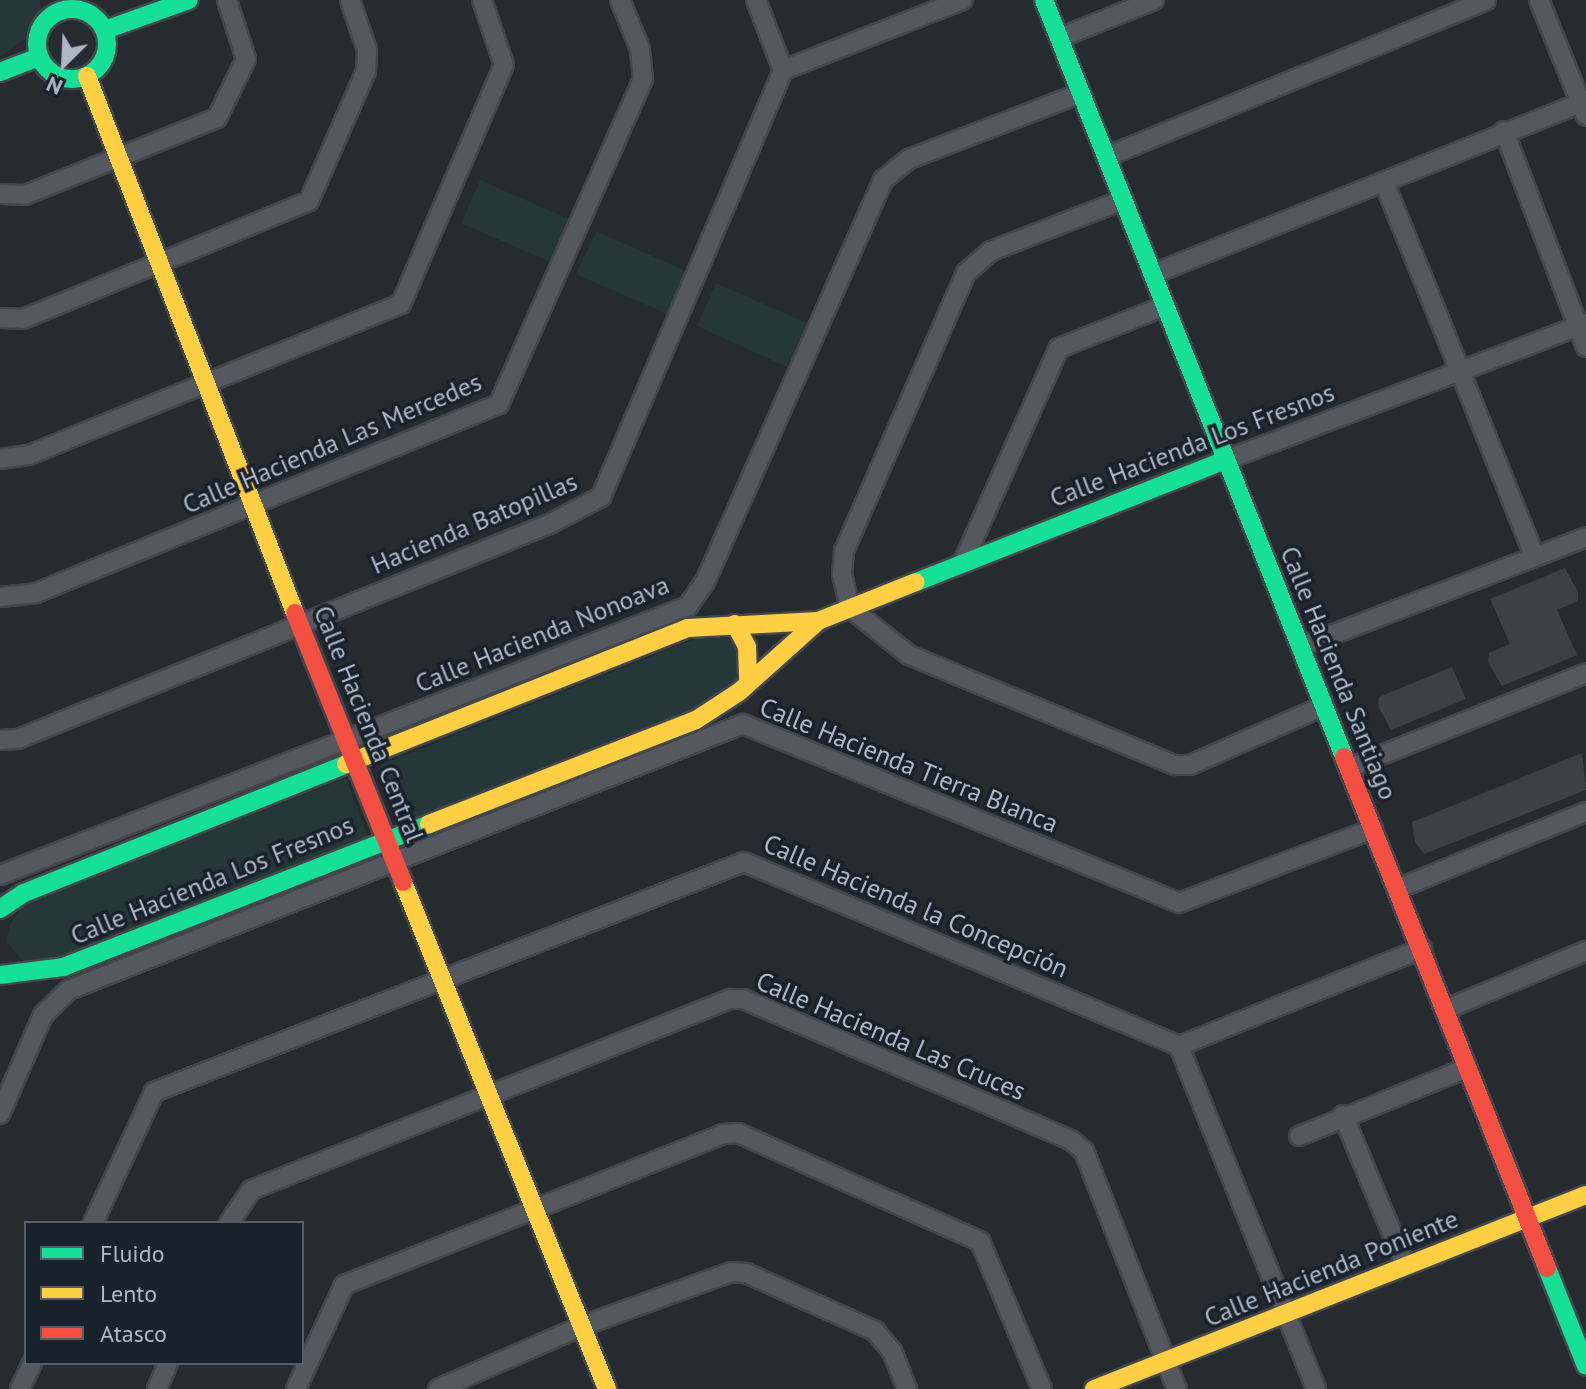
<!DOCTYPE html>
<meta charset="utf-8">
<style>
body{margin:0}
#map{position:relative;width:1586px;height:1389px;overflow:hidden;background:#262b30;font-family:"PT Sans",sans-serif}
div>[style]{position:absolute}
.green>*{inset:0;background:#253738}
.building>*{inset:0;background:#3d4045}
.roads{filter:drop-shadow(2px 0 #43474b) drop-shadow(-2px 0 #43474b) drop-shadow(0 2px #43474b) drop-shadow(0 -2px #43474b)}
.street>*{height:18px;margin:-9px;padding:0 9px;transform-origin:9px;border-radius:9px;background:#55595f}
.fast>*{height:18px;margin:-9px;padding:0 9px;transform-origin:9px;border-radius:9px;background:#16e098}
.fast>.ring{margin:-9px;padding:0;box-sizing:content-box;background:none;border:18px solid #16e098;border-radius:50%}
.slow>*{height:18px;margin:-9px;padding:0 9px;transform-origin:9px;border-radius:9px;background:#ffcf43}
.jam>*{height:18px;margin:-9px;padding:0 9px;transform-origin:9px;border-radius:9px;background:#f24e42}
span{translate:-50% -50%;white-space:nowrap;text-align:center;line-height:1.15;-webkit-text-stroke:7px #19212b;paint-order:stroke}
.street-label{font-size:26px;color:#aeb7c3}
.legend{position:absolute;left:24px;top:1221px;width:280px;height:144px;box-sizing:border-box;background:#19212b;border:2px solid #555d68;margin:0;padding:10px 14px;list-style:none;font-size:24px;color:#aeb7c3}
.legend li{display:flex;align-items:center;gap:16px;height:40px}
.legend b{width:40px;border:2px solid #555d68}
.north{position:absolute;left:24px;top:24px;width:80px;height:80px;-webkit-text-stroke:6px #19212b;paint-order:stroke;rotate:204deg;font-size:22px;font-weight:700;line-height:32px;text-align:center;color:#aeb7c3}
.north::after{content:'';display:block;margin:auto;width:28px;height:36px;background:#aeb7c3;clip-path:polygon(50% 0,100% 100%,50% 72%,0 100%)}
</style>
<div id="map">
<div class="green">
<i style="clip-path:polygon(0 0,40px 0,41px 8px,30px 35px,0 57px)"></i>
<i style="clip-path:polygon(480px 180px,571px 220px,552px 263px,461px 223px)"></i>
<i style="clip-path:polygon(596px 231px,686px 271px,667px 314px,576px 274px)"></i>
<i style="clip-path:polygon(716px 283px,807px 323px,787px 367px,697px 326px)"></i>
<i style="clip-path:polygon(703px 636px,734px 636px,747px 659px,726px 698px,407px 822px,381px 765px)"></i>
<i style="clip-path:polygon(346px 778px,368px 838px,63px 963px,23px 962px,7px 942px,10px 923px,27px 903px)"></i>
</div>
<div class="building">
<i style="clip-path:polygon(1565px 568px,1578px 592px,1578px 601px,1557px 610px,1577px 655px,1502px 686px,1488px 662px,1489px 653px,1510px 644px,1490px 599px)"></i>
<i style="clip-path:polygon(1452px 667px,1466px 699px,1391px 730px,1378px 706px,1379px 697px)"></i>
<i style="clip-path:polygon(1582px 753px,1586px 790px,1424px 854px,1415px 842px,1412px 822px)"></i>
</div>
<div class="roads">
<div class="street">
<i style="left:1539px;top:0;width:125px;rotate:67.9deg"></i>
<i style="left:1059px;top:38px;width:102px;rotate:-21.8deg"></i>
<i style="left:783px;top:70px;width:193px;rotate:-21.3deg"></i>
<i style="left:1504px;top:131px;width:231px;rotate:69.2deg"></i>
<i style="left:1106px;top:157px;width:411px;rotate:-22.4deg"></i>
<i style="left:1384px;top:182px;width:404px;rotate:68.1deg"></i>
<i style="left:0;top:194px;width:25px;rotate:2deg"></i>
<i style="left:25px;top:195px;width:207px;rotate:-21.9deg"></i>
<i style="left:217px;top:118px;width:66px;rotate:-63.8deg"></i>
<i style="left:246px;top:59px;width:62px;rotate:-107.9deg"></i>
<i style="left:1123px;top:200px;width:142px;rotate:158.9deg"></i>
<i style="left:991px;top:251px;width:33px;rotate:139deg"></i>
<i style="left:966px;top:273px;width:304px;rotate:113.7deg"></i>
<i style="left:844px;top:551px;width:23px;rotate:95deg"></i>
<i style="left:842px;top:574px;width:35px;rotate:77deg"></i>
<i style="left:850px;top:608px;width:75px;rotate:38.5deg"></i>
<i style="left:909px;top:655px;width:288px;rotate:22.5deg"></i>
<i style="left:1175px;top:765px;width:15px"></i>
<i style="left:1190px;top:765px;width:146px;rotate:-23.8deg"></i>
<i style="left:1153px;top:274px;width:466px;rotate:-21.8deg"></i>
<i style="left:0;top:318px;width:23px;rotate:2deg"></i>
<i style="left:23px;top:319px;width:309px;rotate:-22.4deg"></i>
<i style="left:309px;top:201px;width:142px;rotate:-66.3deg"></i>
<i style="left:366px;top:71px;width:21px;rotate:-87deg"></i>
<i style="left:367px;top:50px;width:53px;rotate:-108.8deg"></i>
<i style="left:0;top:459px;width:29px;rotate:-8deg"></i>
<i style="left:29px;top:455px;width:401px;rotate:-22.1deg"></i>
<i style="left:401px;top:304px;width:260px;rotate:-66.7deg"></i>
<i style="left:504px;top:65px;width:69px;rotate:-108.7deg"></i>
<i style="left:1226px;top:460px;width:385px;rotate:-20.8deg"></i>
<i style="left:964px;top:560px;width:232px;rotate:-65.9deg"></i>
<i style="left:1059px;top:348px;width:114px;rotate:-21.6deg"></i>
<i style="left:0;top:597px;width:36px;rotate:-6deg"></i>
<i style="left:36px;top:593px;width:500px;rotate:-22.21deg"></i>
<i style="left:499px;top:404px;width:355px;rotate:-66.1deg"></i>
<i style="left:643px;top:79px;width:30px;rotate:-96deg"></i>
<i style="left:640px;top:49px;width:53px;rotate:-112.2deg"></i>
<i style="left:1300px;top:647px;width:306px;rotate:-21deg"></i>
<i style="left:0;top:740px;width:18px;rotate:-3deg"></i>
<i style="left:18px;top:739px;width:573px;rotate:-22.04deg"></i>
<i style="left:549px;top:524px;width:59px;rotate:-27.4deg"></i>
<i style="left:601px;top:497px;width:464px;rotate:-66.9deg"></i>
<i style="left:783px;top:70px;width:75px;rotate:-111.1deg"></i>
<i style="left:1349px;top:768px;width:255px;rotate:-21.8deg"></i>
<i style="left:0;top:875px;width:739px;rotate:-21.35deg"></i>
<i style="left:688px;top:606px;width:29px;rotate:-55deg"></i>
<i style="left:705px;top:582px;width:440px;rotate:-66.1deg"></i>
<i style="left:883px;top:180px;width:33px;rotate:-39deg"></i>
<i style="left:909px;top:159px;width:184px;rotate:-21deg"></i>
<i style="left:1397px;top:889px;width:204px;rotate:-22.2deg"></i>
<i style="left:1444px;top:1010px;width:154px;rotate:-22.6deg"></i>
<i style="left:1179px;top:1046px;width:262px;rotate:-21.8deg"></i>
<i style="left:0;top:1114px;width:108px;rotate:-66.5deg"></i>
<i style="left:43px;top:1015px;width:36px;rotate:-44deg"></i>
<i style="left:69px;top:990px;width:725px;rotate:-21.54deg"></i>
<i style="left:743px;top:724px;width:471px;rotate:22.3deg"></i>
<i style="left:1179px;top:903px;width:208px;rotate:-20.9deg"></i>
<i style="left:1343px;top:1115px;width:162px;rotate:67.5deg"></i>
<i style="left:1299px;top:1136px;width:181px;rotate:-22deg"></i>
<i style="left:93px;top:1223px;width:145px;rotate:-65deg"></i>
<i style="left:154px;top:1092px;width:633px;rotate:-21.3deg"></i>
<i style="left:744px;top:862px;width:472px;rotate:22.9deg"></i>
<i style="left:1179px;top:1046px;width:369px;rotate:68.2deg"></i>
<i style="left:229px;top:1223px;width:40px;rotate:-56deg"></i>
<i style="left:251px;top:1190px;width:516px;rotate:-21.74deg"></i>
<i style="left:730px;top:999px;width:13px"></i>
<i style="left:743px;top:999px;width:358px;rotate:23.3deg"></i>
<i style="left:1072px;top:1141px;width:16px;rotate:40deg"></i>
<i style="left:1084px;top:1151px;width:256px;rotate:68.7deg"></i>
<i style="left:20px;top:1389px;width:29px;rotate:-65deg"></i>
<i style="left:157px;top:1389px;width:28px;rotate:-67deg"></i>
<i style="left:296px;top:1389px;width:115px;rotate:-65.2deg"></i>
<i style="left:344px;top:1285px;width:408px;rotate:-21.7deg"></i>
<i style="left:723px;top:1134px;width:15px;rotate:-4deg"></i>
<i style="left:738px;top:1133px;width:265px;rotate:24.1deg"></i>
<i style="left:980px;top:1241px;width:160px;rotate:67.3deg"></i>
<i style="left:438px;top:1389px;width:157px;rotate:-23.6deg"></i>
<i style="left:582px;top:1326px;width:158px;rotate:-19.9deg"></i>
<i style="left:731px;top:1272px;width:15px;rotate:4deg"></i>
<i style="left:746px;top:1273px;width:141px;rotate:24.2deg"></i>
<i style="left:875px;top:1331px;width:26px;rotate:50deg"></i>
<i style="left:892px;top:1351px;width:41px;rotate:68.5deg"></i>
</div>
<div class="fast">
<i style="left:1044px;top:0;width:814px;rotate:68.38deg"></i>
<i class="ring" style="left:37px;top:9px;width:52px;height:52px"></i>
<i style="left:105px;top:30px;width:89px;rotate:-19.7deg"></i>
<i style="left:0;top:72px;width:42px;rotate:-21deg"></i>
<i style="left:916px;top:582px;width:333px;rotate:-21.5deg"></i>
<i style="left:0;top:909px;width:29px;rotate:-34deg"></i>
<i style="left:24px;top:893px;width:347px;rotate:-21.8deg"></i>
<i style="left:0;top:975px;width:64px;rotate:-7.2deg"></i>
<i style="left:63px;top:967px;width:393px;rotate:-21.3deg"></i>
<i style="left:1547px;top:1268px;width:105px;rotate:68.3deg"></i>
</div>
<div class="slow">
<i style="left:87px;top:76px;width:576px;rotate:68.83deg"></i>
<i style="left:735px;top:624px;width:26px;rotate:62deg"></i>
<i style="left:747px;top:647px;width:36px;rotate:88deg"></i>
<i style="left:346px;top:764px;width:368px;rotate:-21.7deg"></i>
<i style="left:688px;top:628px;width:130px;rotate:-3.1deg"></i>
<i style="left:818px;top:621px;width:105px;rotate:-21.7deg"></i>
<i style="left:429px;top:824px;width:287px;rotate:-21.3deg"></i>
<i style="left:696px;top:720px;width:51px;rotate:-33.1deg"></i>
<i style="left:739px;top:692px;width:106px;rotate:-41.9deg"></i>
<i style="left:403px;top:882px;width:547px;rotate:68.08deg"></i>
<i style="left:1094px;top:1389px;width:529px;rotate:-21.52deg"></i>
</div>
<div class="jam">
<i style="left:295px;top:613px;width:290px;rotate:68.1deg"></i>
<i style="left:1344px;top:757px;width:550px;rotate:68.33deg"></i>
</div>
</div>
<div class="street-label">
<span style="left:332px;top:443px;rotate:-23deg">Calle Hacienda Las Mercedes</span>
<span style="left:1192px;top:445px;rotate:-21deg">Calle Hacienda Los Fresnos</span>
<span style="left:474px;top:523px;rotate:-23deg">Hacienda Batopillas</span>
<span style="left:542px;top:634px;rotate:-22deg">Calle Hacienda Nonoava</span>
<span style="left:1339px;top:673px;rotate:68deg">Calle Hacienda Santiago</span>
<span style="left:369px;top:724px;rotate:68deg">Calle Hacienda Central</span>
<span style="left:909px;top:765px;rotate:22deg">Calle Hacienda Tierra Blanca</span>
<span style="left:212px;top:880px;rotate:-22deg">Calle Hacienda Los Fresnos</span>
<span style="left:916px;top:906px;rotate:23deg">Calle Hacienda la Concepción</span>
<span style="left:891px;top:1036px;rotate:23deg">Calle Hacienda Las Cruces</span>
<span style="left:1331px;top:1268px;rotate:-22deg">Calle Hacienda Poniente</span>
</div>
<ul class="legend">
<li><b style="height:10px;background:#16e098"></b>Fluido</li>
<li><b style="height:10px;background:#ffcf43"></b>Lento</li>
<li><b style="height:10px;background:#f24e42"></b>Atasco</li>
</ul>
<div class="north">N</div>
</div>
